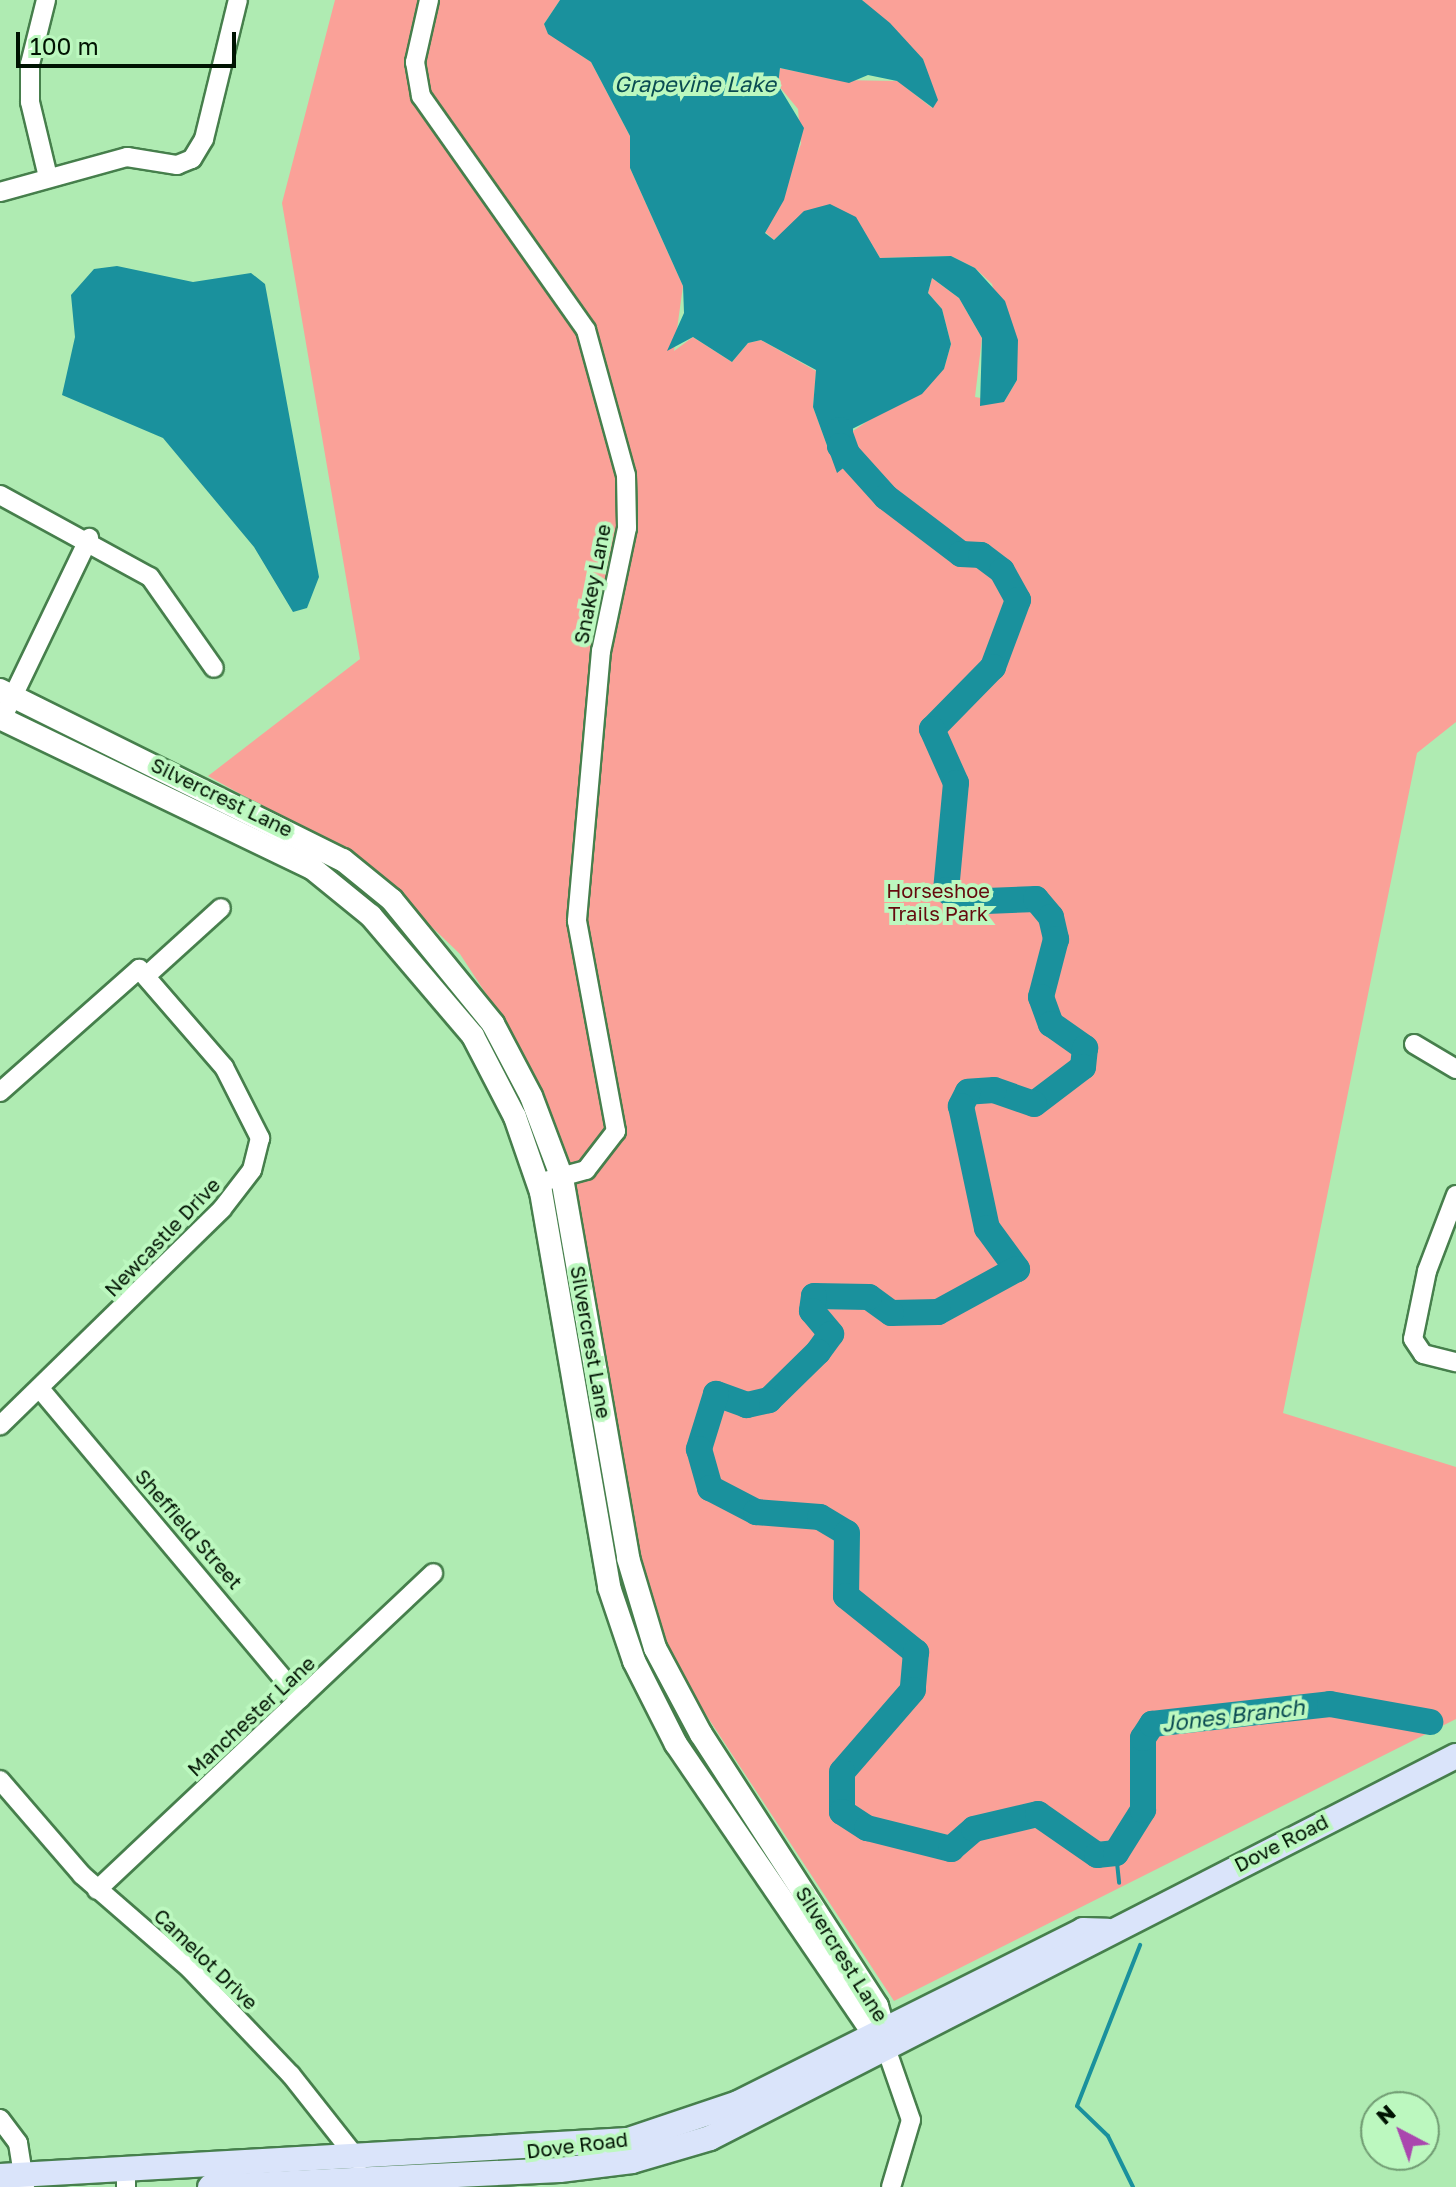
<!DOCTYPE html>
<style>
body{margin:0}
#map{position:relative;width:1456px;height:2187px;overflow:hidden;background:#afebb2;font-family:"Golos Text",sans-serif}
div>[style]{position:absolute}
.green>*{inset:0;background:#faa198}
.water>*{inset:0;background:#1a919d}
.stream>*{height:4px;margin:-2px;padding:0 2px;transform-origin:2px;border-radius:2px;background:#1a919d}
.river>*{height:26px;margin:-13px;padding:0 13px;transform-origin:13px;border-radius:13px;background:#1a919d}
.roads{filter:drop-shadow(2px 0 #467f4c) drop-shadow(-2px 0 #467f4c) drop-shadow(0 2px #467f4c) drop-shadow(0 -2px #467f4c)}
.minor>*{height:18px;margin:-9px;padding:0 9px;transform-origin:9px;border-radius:9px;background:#fff}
.tertiary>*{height:22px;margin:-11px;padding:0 11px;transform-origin:11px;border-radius:11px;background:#fff}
.secondary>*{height:24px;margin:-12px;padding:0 12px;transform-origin:12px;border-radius:12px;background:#dae4fa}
span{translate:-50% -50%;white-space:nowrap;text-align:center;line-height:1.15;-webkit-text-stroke:8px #bcf8bf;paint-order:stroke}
.street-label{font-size:20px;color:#001302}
.park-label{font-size:20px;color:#650b0e}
.water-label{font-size:22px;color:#094b52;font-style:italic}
.north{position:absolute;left:1360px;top:2091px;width:80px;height:80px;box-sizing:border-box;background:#bcf8bf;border:2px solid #719c73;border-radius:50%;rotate:319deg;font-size:22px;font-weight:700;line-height:32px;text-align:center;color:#001302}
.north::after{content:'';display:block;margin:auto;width:28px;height:36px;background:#aa47ae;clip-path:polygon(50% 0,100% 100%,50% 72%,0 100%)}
.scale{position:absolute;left:16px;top:32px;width:220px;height:36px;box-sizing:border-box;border:4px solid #001302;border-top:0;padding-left:10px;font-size:24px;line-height:28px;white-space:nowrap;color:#001302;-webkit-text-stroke:6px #bcf8bf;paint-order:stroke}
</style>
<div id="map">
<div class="green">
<i style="clip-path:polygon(335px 0,560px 0,544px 24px,548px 33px,591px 62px,630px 136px,630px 168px,683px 286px,674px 351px,693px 337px,732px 362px,748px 343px,761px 340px,816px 371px,813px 407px,828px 448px,944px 369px,951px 344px,942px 309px,928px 293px,932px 278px,959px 298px,982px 338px,975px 397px,1004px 402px,1017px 380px,992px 284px,975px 268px,951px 256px,880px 258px,864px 232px,784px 231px,774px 240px,765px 232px,801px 144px,798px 109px,778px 85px,780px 68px,837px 80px,898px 81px,932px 108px,923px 59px,862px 0,1456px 0,1456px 722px,1417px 753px,1283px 1413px,1456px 1467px,1456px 1719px,894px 2001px,693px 1695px,654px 1621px,630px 1521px,579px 1202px,553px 1123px,507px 1026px,460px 954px,366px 864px,208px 776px,360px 659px,282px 203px)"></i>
</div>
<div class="water">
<i style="clip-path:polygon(560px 0,862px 0,890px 23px,923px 59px,938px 100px,933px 108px,897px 81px,868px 75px,849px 83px,780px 68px,778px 85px,804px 128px,784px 200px,765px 233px,774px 240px,804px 211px,830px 204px,856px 217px,880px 258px,951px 256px,975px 268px,1005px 301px,1018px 340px,1017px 380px,1004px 402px,980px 406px,982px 338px,959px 298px,932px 278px,928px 293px,942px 309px,951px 344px,944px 369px,922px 394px,852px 429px,861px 454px,837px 473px,813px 407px,816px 370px,761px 340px,748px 343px,732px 362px,693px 337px,667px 351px,684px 313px,683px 286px,630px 168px,630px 136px,591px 62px,548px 34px,544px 24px)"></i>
<i style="clip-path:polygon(117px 266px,193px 282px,251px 273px,265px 284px,319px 577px,307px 608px,293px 612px,254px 547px,163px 438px,62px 395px,75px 337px,71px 295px,94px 269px)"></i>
</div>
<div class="stream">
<i style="left:1116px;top:1853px;width:30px;rotate:84deg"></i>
<i style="left:1133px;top:2187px;width:57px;rotate:-116.1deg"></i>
<i style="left:1108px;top:2136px;width:43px;rotate:-135.9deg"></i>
<i style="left:1077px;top:2106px;width:173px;rotate:-68.6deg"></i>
</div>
<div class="river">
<i style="left:840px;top:430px;width:16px;rotate:90deg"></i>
<i style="left:840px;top:446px;width:69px;rotate:48deg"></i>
<i style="left:886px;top:497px;width:94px;rotate:37.2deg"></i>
<i style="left:961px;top:554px;width:20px;rotate:3deg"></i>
<i style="left:981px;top:555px;width:26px;rotate:37deg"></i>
<i style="left:1002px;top:571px;width:33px;rotate:61deg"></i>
<i style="left:1018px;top:600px;width:72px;rotate:110.5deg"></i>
<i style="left:993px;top:667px;width:87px;rotate:134.5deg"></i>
<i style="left:932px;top:729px;width:59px;rotate:66deg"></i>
<i style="left:956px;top:783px;width:107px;rotate:95.3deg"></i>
<i style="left:946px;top:890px;width:19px;rotate:39deg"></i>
<i style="left:961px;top:902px;width:75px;rotate:-2.3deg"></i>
<i style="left:1036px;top:899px;width:23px;rotate:50deg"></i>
<i style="left:1051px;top:917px;width:23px;rotate:77deg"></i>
<i style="left:1056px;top:939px;width:60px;rotate:104.5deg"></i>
<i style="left:1041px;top:997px;width:29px;rotate:70deg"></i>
<i style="left:1051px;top:1024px;width:42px;rotate:35.2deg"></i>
<i style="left:1085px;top:1048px;width:19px;rotate:96deg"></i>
<i style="left:1083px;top:1067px;width:61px;rotate:142.9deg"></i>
<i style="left:1034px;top:1104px;width:42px;rotate:-160.7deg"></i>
<i style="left:994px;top:1090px;width:26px;rotate:176deg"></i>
<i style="left:968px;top:1092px;width:16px;rotate:117deg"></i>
<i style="left:961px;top:1106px;width:125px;rotate:78deg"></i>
<i style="left:987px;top:1228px;width:51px;rotate:53.8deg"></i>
<i style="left:1017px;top:1269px;width:90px;rotate:151.4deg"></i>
<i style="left:938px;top:1312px;width:47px;rotate:178.8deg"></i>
<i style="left:891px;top:1313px;width:27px;rotate:-144deg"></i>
<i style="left:869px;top:1297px;width:55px;rotate:-179deg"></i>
<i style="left:814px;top:1296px;width:15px;rotate:98deg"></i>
<i style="left:812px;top:1311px;width:30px;rotate:50deg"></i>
<i style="left:831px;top:1334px;width:22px;rotate:126deg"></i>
<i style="left:818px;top:1352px;width:69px;rotate:135.6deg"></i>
<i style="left:769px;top:1400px;width:23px;rotate:167deg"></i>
<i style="left:747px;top:1405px;width:33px;rotate:-160deg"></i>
<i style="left:716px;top:1394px;width:58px;rotate:107.2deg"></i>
<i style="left:699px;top:1449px;width:41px;rotate:74.2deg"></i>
<i style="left:710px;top:1488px;width:52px;rotate:27.6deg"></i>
<i style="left:756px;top:1512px;width:64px;rotate:4.5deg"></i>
<i style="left:820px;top:1517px;width:31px;rotate:31deg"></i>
<i style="left:847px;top:1533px;width:63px;rotate:90.9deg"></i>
<i style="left:846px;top:1596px;width:90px;rotate:38.7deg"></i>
<i style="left:916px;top:1652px;width:38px;rotate:95deg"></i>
<i style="left:913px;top:1690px;width:108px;rotate:130.9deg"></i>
<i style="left:842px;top:1772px;width:40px;rotate:90deg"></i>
<i style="left:842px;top:1812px;width:30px;rotate:33deg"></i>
<i style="left:867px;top:1828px;width:87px;rotate:14deg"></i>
<i style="left:951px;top:1849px;width:30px;rotate:-41deg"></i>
<i style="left:974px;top:1829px;width:66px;rotate:-13.2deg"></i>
<i style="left:1038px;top:1814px;width:72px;rotate:34.8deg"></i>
<i style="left:1097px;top:1855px;width:19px;rotate:-6deg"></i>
<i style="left:1116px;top:1853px;width:51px;rotate:-57.9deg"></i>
<i style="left:1143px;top:1810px;width:72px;rotate:-90deg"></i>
<i style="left:1143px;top:1738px;width:17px;rotate:-57deg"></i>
<i style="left:1152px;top:1724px;width:179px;rotate:-6.4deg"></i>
<i style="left:1330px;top:1704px;width:102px;rotate:10.2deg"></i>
</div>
<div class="roads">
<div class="minor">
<i style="left:46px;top:0;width:66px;rotate:104deg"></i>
<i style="left:30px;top:64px;width:38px;rotate:90deg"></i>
<i style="left:30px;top:102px;width:77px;rotate:76.5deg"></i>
<i style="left:429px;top:0;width:64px;rotate:102.7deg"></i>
<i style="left:415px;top:62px;width:35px;rotate:80deg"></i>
<i style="left:421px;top:96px;width:286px;rotate:54.8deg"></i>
<i style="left:586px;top:330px;width:150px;rotate:74.6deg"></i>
<i style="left:626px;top:475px;width:53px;rotate:88.9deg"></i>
<i style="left:627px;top:528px;width:126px;rotate:101.9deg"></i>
<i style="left:601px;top:651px;width:271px;rotate:95.1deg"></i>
<i style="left:577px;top:921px;width:214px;rotate:79.5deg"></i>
<i style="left:616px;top:1131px;width:49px;rotate:127.6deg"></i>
<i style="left:586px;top:1170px;width:50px;rotate:164.8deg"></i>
<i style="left:0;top:192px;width:132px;rotate:-15.4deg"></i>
<i style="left:127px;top:157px;width:51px;rotate:9.1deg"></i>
<i style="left:177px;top:165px;width:16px;rotate:-22deg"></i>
<i style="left:192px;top:159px;width:23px;rotate:-59deg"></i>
<i style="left:204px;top:139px;width:143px;rotate:-76.3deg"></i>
<i style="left:0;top:495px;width:171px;rotate:28.7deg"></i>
<i style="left:150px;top:577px;width:111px;rotate:54.9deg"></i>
<i style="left:2px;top:719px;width:201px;rotate:-64.3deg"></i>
<i style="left:146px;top:976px;width:101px;rotate:-42.2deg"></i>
<i style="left:1414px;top:1044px;width:49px;rotate:30.8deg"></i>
<i style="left:0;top:1092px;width:186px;rotate:-41.5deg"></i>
<i style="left:139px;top:969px;width:130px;rotate:49.1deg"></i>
<i style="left:224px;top:1067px;width:80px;rotate:63.1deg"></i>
<i style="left:260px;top:1138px;width:33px;rotate:104deg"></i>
<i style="left:252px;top:1170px;width:49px;rotate:127.6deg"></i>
<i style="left:222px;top:1209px;width:310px;rotate:135.7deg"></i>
<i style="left:1456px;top:1195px;width:81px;rotate:110.9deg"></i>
<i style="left:1427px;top:1271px;width:69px;rotate:101.6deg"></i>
<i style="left:1413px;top:1339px;width:18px;rotate:56deg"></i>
<i style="left:1423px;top:1354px;width:34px;rotate:14deg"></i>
<i style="left:41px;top:1390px;width:403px;rotate:50deg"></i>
<i style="left:0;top:1780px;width:125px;rotate:49.2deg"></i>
<i style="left:82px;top:1875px;width:143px;rotate:41deg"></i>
<i style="left:190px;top:1969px;width:146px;rotate:46.4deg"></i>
<i style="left:291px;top:2075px;width:110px;rotate:51.7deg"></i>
<i style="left:97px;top:1890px;width:462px;rotate:-43.3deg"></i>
<i style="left:887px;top:2051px;width:73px;rotate:70.8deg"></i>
<i style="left:911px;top:2120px;width:70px;rotate:106.6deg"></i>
<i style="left:0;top:2119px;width:30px;rotate:53deg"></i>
<i style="left:18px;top:2143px;width:45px;rotate:81deg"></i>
<i style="left:126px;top:2170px;width:17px;rotate:90deg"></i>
</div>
<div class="tertiary">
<i style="left:0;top:690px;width:383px;rotate:26.4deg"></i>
<i style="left:343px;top:860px;width:63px;rotate:39.2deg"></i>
<i style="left:392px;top:900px;width:160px;rotate:50.8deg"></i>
<i style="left:493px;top:1024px;width:81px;rotate:62.2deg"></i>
<i style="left:531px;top:1096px;width:88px;rotate:69.3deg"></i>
<i style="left:562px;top:1178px;width:386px;rotate:80.1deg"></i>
<i style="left:628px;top:1558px;width:94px;rotate:73.3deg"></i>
<i style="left:655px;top:1648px;width:98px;rotate:61.9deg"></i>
<i style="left:701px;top:1734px;width:324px;rotate:57.1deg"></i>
<i style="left:877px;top:2006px;width:41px;rotate:74.2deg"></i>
<i style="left:0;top:718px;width:346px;rotate:25.7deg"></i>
<i style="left:312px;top:868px;width:76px;rotate:39.1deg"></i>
<i style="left:371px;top:916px;width:157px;rotate:49.6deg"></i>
<i style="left:473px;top:1036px;width:91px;rotate:62.6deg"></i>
<i style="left:515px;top:1117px;width:79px;rotate:70.9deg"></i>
<i style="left:541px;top:1192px;width:401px;rotate:80.2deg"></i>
<i style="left:609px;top:1587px;width:78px;rotate:71.3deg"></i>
<i style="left:634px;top:1661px;width:93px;rotate:63.2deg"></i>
<i style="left:676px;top:1744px;width:367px;rotate:55.7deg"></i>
</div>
<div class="secondary">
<i style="left:0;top:2176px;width:629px;rotate:-3.28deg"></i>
<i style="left:628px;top:2140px;width:116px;rotate:-18.6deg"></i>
<i style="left:738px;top:2103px;width:386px;rotate:-26.6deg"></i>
<i style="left:1083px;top:1930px;width:24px;rotate:2deg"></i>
<i style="left:210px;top:2187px;width:350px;rotate:-2.8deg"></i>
<i style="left:560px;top:2170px;width:73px;rotate:-7.1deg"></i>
<i style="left:632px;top:2161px;width:81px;rotate:-16.4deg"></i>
<i style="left:710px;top:2138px;width:838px;rotate:-27.12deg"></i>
</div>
</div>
<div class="street-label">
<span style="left:592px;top:584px;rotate:-79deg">Snakey Lane</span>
<span style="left:222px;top:797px;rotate:26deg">Silvercrest Lane</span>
<span style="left:162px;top:1237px;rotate:-46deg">Newcastle Drive</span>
<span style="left:591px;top:1342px;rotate:80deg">Silvercrest Lane</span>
<span style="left:189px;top:1529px;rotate:49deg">Sheffield Street</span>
<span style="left:251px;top:1716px;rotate:-43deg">Manchester Lane</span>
<span style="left:1281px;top:1843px;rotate:-27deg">Dove Road</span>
<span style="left:842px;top:1954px;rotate:58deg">Silvercrest Lane</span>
<span style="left:206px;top:1959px;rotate:44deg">Camelot Drive</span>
<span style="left:577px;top:2145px;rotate:-7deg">Dove Road</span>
</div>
<div class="park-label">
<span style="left:938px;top:902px">Horseshoe<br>Trails Park</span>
</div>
<div class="water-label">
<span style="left:695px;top:84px">Grapevine Lake</span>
<span style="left:1233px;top:1715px;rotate:-7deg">Jones Branch</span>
</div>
<div class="north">N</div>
<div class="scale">100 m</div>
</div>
